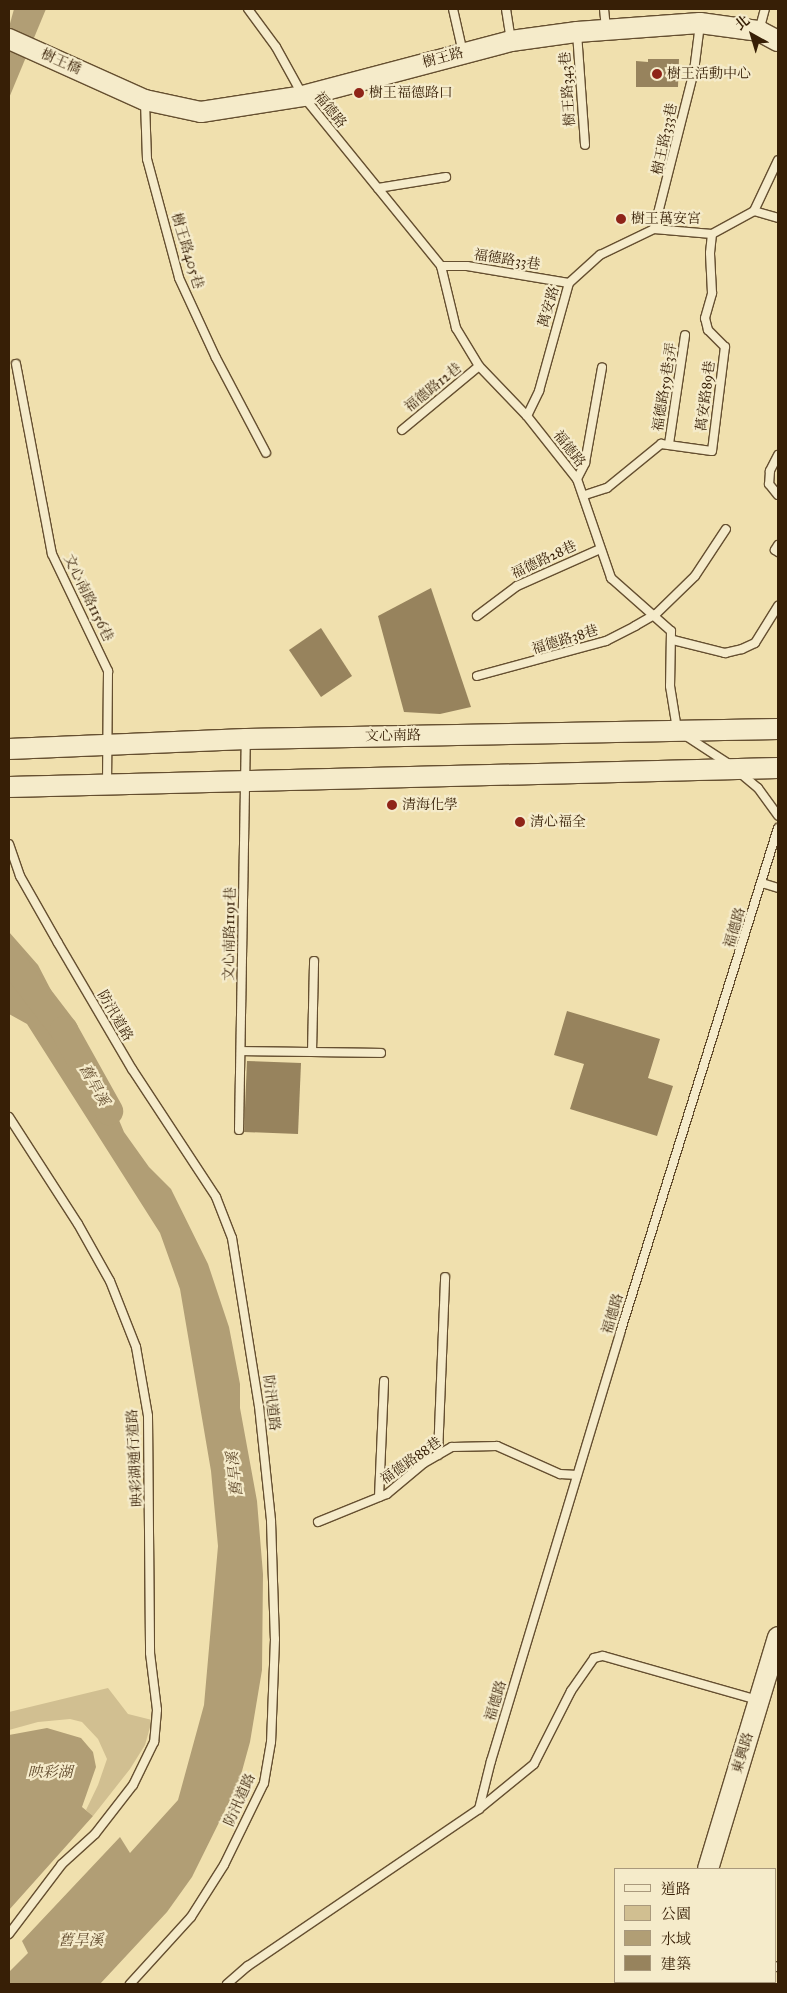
<!DOCTYPE html>
<meta charset="utf-8">
<style>
body{margin:0}
#map{position:relative;width:787px;height:1993px;overflow:hidden;background:#f0e0ae;font-family:"IM FELL Great Primer","Noto Serif TC",serif}
div>[style]{position:absolute}
.green>*{inset:0;background:#d1bf91}
.water>*{inset:0;background:#b19e75}
.river>*{height:28px;margin:-14px;padding:0 14px;transform-origin:14px;border-radius:14px;background:#b19e75}
.building>*{inset:0;background:#97835d}
.roads{filter:drop-shadow(1px 0 #654f30) drop-shadow(-1px 0 #654f30) drop-shadow(0 1px #654f30) drop-shadow(0 -1px #654f30)}
.lane>*{height:8px;margin:-4px;padding:0 4px;transform-origin:4px;border-radius:4px;background:#f5ebca}
.secondary>*{height:20px;margin:-10px;padding:0 10px;transform-origin:10px;border-radius:10px;background:#f5ebca}
.dots>*{width:14px;height:14px;translate:-50% -50%;box-sizing:border-box;border:2px solid #f5ebca;border-radius:50%}
span{translate:-50% -50%;white-space:nowrap;text-align:center;line-height:1.15;-webkit-text-stroke:4.5px #f5ebca;paint-order:stroke}
.street-label{font-size:14px;color:#371f06}
.poi-label{font-size:14px;color:#371f06}
.left{translate:0 -50%;text-align:left}
.water-label{font-size:15px;color:#624b2d;font-style:italic}
.frame{position:absolute;inset:0;border:10px solid #371f06;pointer-events:none}
.legend{position:absolute;left:614px;top:1868px;width:162px;height:115px;box-sizing:border-box;background:#f5ebca;border:1px solid #a9997c;margin:0;padding:6px 9px;list-style:none;font-size:15px;color:#371f06}
.legend li{display:flex;align-items:center;gap:10px;height:25px}
.legend b{width:25px;border:1px solid #a9997c}
.north{position:absolute;left:727px;top:10px;width:50px;height:50px;-webkit-text-stroke:4px #f5ebca;paint-order:stroke;rotate:321deg;font-size:14px;font-weight:700;line-height:20px;text-align:center;color:#371f06}
.north::after{content:'';display:block;margin:auto;width:18px;height:22px;background:#371f06;clip-path:polygon(50% 0,100% 100%,50% 72%,0 100%)}
</style>
<div id="map">
<div class="green">
<i style="clip-path:polygon(108px 1688px,128px 1714px,152px 1720px,145px 1745px,130px 1769px,93px 1816px,86px 1810px,98px 1785px,107px 1759px,98px 1739px,82px 1722px,70px 1719px,38px 1722px,9px 1730px,9px 1712px)"></i>
</div>
<div class="water">
<i style="clip-path:polygon(14px 9px,46px 9px,9px 98px,9px 27px)"></i>
<i style="clip-path:polygon(9px 932px,38px 965px,53px 994px,74px 1059px,113px 1106px,124px 1132px,149px 1167px,171px 1189px,208px 1264px,229px 1327px,240px 1384px,240px 1408px,257px 1501px,263px 1574px,262px 1670px,250px 1742px,239px 1782px,192px 1877px,167px 1912px,100px 1984px,9px 1984px,9px 1972px,28px 1953px,22px 1941px,120px 1837px,130px 1853px,178px 1800px,204px 1705px,218px 1546px,211px 1471px,180px 1289px,160px 1233px,27px 1024px,9px 1014px)"></i>
<i style="clip-path:polygon(47px 1728px,81px 1738px,93px 1752px,96px 1767px,82px 1807px,93px 1816px,9px 1910px,9px 1735px)"></i>
</div>
<div class="river">
<i style="left:9px;top:958px;width:91px;rotate:52.6deg"></i>
<i style="left:64px;top:1030px;width:93px;rotate:60.9deg"></i>
</div>
<div class="building">
<i style="clip-path:polygon(648px 59px,679px 59px,678px 87px,636px 87px,636px 61px,648px 62px)"></i>
<i style="clip-path:polygon(431px 588px,471px 707px,440px 714px,404px 712px,378px 616px)"></i>
<i style="clip-path:polygon(321px 628px,352px 676px,321px 697px,289px 650px)"></i>
<i style="clip-path:polygon(567px 1011px,660px 1039px,648px 1078px,673px 1086px,657px 1136px,570px 1109px,584px 1064px,554px 1055px)"></i>
<i style="clip-path:polygon(247px 1061px,301px 1063px,298px 1134px,244px 1132px)"></i>
</div>
<div class="roads">
<div class="lane">
<i style="left:248px;top:9px;width:47px;rotate:53.6deg"></i>
<i style="left:276px;top:47px;width:56px;rotate:61.1deg"></i>
<i style="left:303px;top:96px;width:219px;rotate:50.9deg"></i>
<i style="left:441px;top:266px;width:64px;rotate:76.4deg"></i>
<i style="left:456px;top:328px;width:44px;rotate:58.8deg"></i>
<i style="left:479px;top:366px;width:69px;rotate:46.2deg"></i>
<i style="left:527px;top:416px;width:80px;rotate:51.6deg"></i>
<i style="left:577px;top:479px;width:105px;rotate:71deg"></i>
<i style="left:611px;top:578px;width:80px;rotate:41.5deg"></i>
<i style="left:671px;top:631px;width:55px;rotate:91deg"></i>
<i style="left:670px;top:686px;width:44px;rotate:80.8deg"></i>
<i style="left:453px;top:9px;width:45px;rotate:77.2deg"></i>
<i style="left:506px;top:9px;width:32px;rotate:81deg"></i>
<i style="left:604px;top:9px;width:20px;rotate:84deg"></i>
<i style="left:759px;top:31px;width:23px;rotate:-75deg"></i>
<i style="left:577px;top:33px;width:112px;rotate:85.9deg"></i>
<i style="left:145px;top:102px;width:57px;rotate:88deg"></i>
<i style="left:147px;top:159px;width:123px;rotate:74.9deg"></i>
<i style="left:179px;top:278px;width:88px;rotate:65.2deg"></i>
<i style="left:216px;top:358px;width:107px;rotate:62.2deg"></i>
<i style="left:378px;top:188px;width:69px;rotate:-9.2deg"></i>
<i style="left:754px;top:211px;width:56px;rotate:-64.8deg"></i>
<i style="left:654px;top:229px;width:163px;rotate:-75.8deg"></i>
<i style="left:694px;top:71px;width:47px;rotate:-82.7deg"></i>
<i style="left:441px;top:266px;width:26px"></i>
<i style="left:467px;top:266px;width:103px;rotate:9.5deg"></i>
<i style="left:16px;top:364px;width:193px;rotate:79.3deg"></i>
<i style="left:52px;top:554px;width:130px;rotate:64.4deg"></i>
<i style="left:108px;top:671px;width:113px;rotate:90.5deg"></i>
<i style="left:527px;top:416px;width:28px;rotate:-64deg"></i>
<i style="left:539px;top:391px;width:112px;rotate:-74.5deg"></i>
<i style="left:569px;top:283px;width:42px;rotate:-42.1deg"></i>
<i style="left:600px;top:255px;width:60px;rotate:-25.7deg"></i>
<i style="left:654px;top:229px;width:58px;rotate:4.9deg"></i>
<i style="left:712px;top:234px;width:48px;rotate:-28.7deg"></i>
<i style="left:754px;top:211px;width:25px;rotate:16deg"></i>
<i style="left:402px;top:430px;width:100px;rotate:-39.7deg"></i>
<i style="left:669px;top:444px;width:110px;rotate:-81.6deg"></i>
<i style="left:778px;top:455px;width:18px;rotate:117deg"></i>
<i style="left:770px;top:471px;width:13px;rotate:94deg"></i>
<i style="left:769px;top:484px;width:14px;rotate:51deg"></i>
<i style="left:577px;top:479px;width:18px;rotate:-63deg"></i>
<i style="left:585px;top:463px;width:97px;rotate:-79.9deg"></i>
<i style="left:585px;top:495px;width:23px;rotate:-18deg"></i>
<i style="left:607px;top:488px;width:70px;rotate:-39.2deg"></i>
<i style="left:661px;top:444px;width:51px;rotate:7.8deg"></i>
<i style="left:712px;top:451px;width:105px;rotate:-82.9deg"></i>
<i style="left:725px;top:347px;width:24px;rotate:-135deg"></i>
<i style="left:708px;top:330px;width:12px;rotate:-104deg"></i>
<i style="left:705px;top:318px;width:26px;rotate:-74deg"></i>
<i style="left:712px;top:293px;width:40px;rotate:-92.9deg"></i>
<i style="left:710px;top:253px;width:19px;rotate:-84deg"></i>
<i style="left:778px;top:545px;width:6px;rotate:121deg"></i>
<i style="left:775px;top:550px;width:4px;rotate:34deg"></i>
<i style="left:477px;top:616px;width:50px;rotate:-36.9deg"></i>
<i style="left:517px;top:586px;width:91px;rotate:-24deg"></i>
<i style="left:673px;top:640px;width:54px;rotate:14deg"></i>
<i style="left:725px;top:653px;width:17px;rotate:-13deg"></i>
<i style="left:742px;top:649px;width:14px;rotate:-25deg"></i>
<i style="left:755px;top:643px;width:44px;rotate:-58.1deg"></i>
<i style="left:477px;top:676px;width:134px;rotate:-15.2deg"></i>
<i style="left:606px;top:641px;width:33px;rotate:-27deg"></i>
<i style="left:635px;top:626px;width:24px;rotate:-30deg"></i>
<i style="left:656px;top:614px;width:54px;rotate:-44.3deg"></i>
<i style="left:695px;top:576px;width:56px;rotate:-56.6deg"></i>
<i style="left:686px;top:736px;width:51px;rotate:33.1deg"></i>
<i style="left:740px;top:773px;width:23px;rotate:40deg"></i>
<i style="left:758px;top:788px;width:34px;rotate:54deg"></i>
<i style="left:9px;top:844px;width:34px;rotate:71deg"></i>
<i style="left:20px;top:876px;width:77px;rotate:60.4deg"></i>
<i style="left:58px;top:943px;width:146px;rotate:59.6deg"></i>
<i style="left:132px;top:1069px;width:153px;rotate:56.7deg"></i>
<i style="left:216px;top:1197px;width:44px;rotate:68.7deg"></i>
<i style="left:232px;top:1238px;width:170px;rotate:80.9deg"></i>
<i style="left:259px;top:1406px;width:116px;rotate:84deg"></i>
<i style="left:271px;top:1521px;width:118px;rotate:88.1deg"></i>
<i style="left:275px;top:1639px;width:103px;rotate:92.2deg"></i>
<i style="left:271px;top:1742px;width:42px;rotate:99.7deg"></i>
<i style="left:264px;top:1783px;width:91px;rotate:116deg"></i>
<i style="left:224px;top:1865px;width:62px;rotate:122.4deg"></i>
<i style="left:191px;top:1917px;width:91px;rotate:132.3deg"></i>
<i style="left:762px;top:883px;width:17px;rotate:17deg"></i>
<i style="left:241px;top:1051px;width:140px;rotate:0.8deg"></i>
<i style="left:312px;top:1052px;width:91px;rotate:-88.7deg"></i>
<i style="left:9px;top:1117px;width:127px;rotate:57.2deg"></i>
<i style="left:78px;top:1224px;width:65px;rotate:60.7deg"></i>
<i style="left:110px;top:1281px;width:71px;rotate:68.5deg"></i>
<i style="left:136px;top:1347px;width:70px;rotate:80.1deg"></i>
<i style="left:148px;top:1416px;width:237px;rotate:89.5deg"></i>
<i style="left:150px;top:1653px;width:57px;rotate:83deg"></i>
<i style="left:157px;top:1710px;width:32px;rotate:95deg"></i>
<i style="left:154px;top:1742px;width:48px;rotate:116deg"></i>
<i style="left:133px;top:1785px;width:62px;rotate:127.8deg"></i>
<i style="left:95px;top:1834px;width:45px;rotate:137.7deg"></i>
<i style="left:62px;top:1864px;width:88px;rotate:127.1deg"></i>
<i style="left:239px;top:1130px;width:391px;rotate:-89deg"></i>
<i style="left:438px;top:1455px;width:178px;rotate:-87.7deg"></i>
<i style="left:379px;top:1497px;width:116px;rotate:-87.5deg"></i>
<i style="left:318px;top:1522px;width:74px;rotate:-22.1deg"></i>
<i style="left:387px;top:1494px;width:48px;rotate:-40deg"></i>
<i style="left:424px;top:1463px;width:32px;rotate:-30deg"></i>
<i style="left:452px;top:1447px;width:45px;rotate:-1.3deg"></i>
<i style="left:497px;top:1446px;width:69px;rotate:24deg"></i>
<i style="left:560px;top:1474px;width:17px;rotate:3deg"></i>
<i style="left:479px;top:1809px;width:71px;rotate:-39.3deg"></i>
<i style="left:534px;top:1764px;width:82px;rotate:-63.1deg"></i>
<i style="left:571px;top:1691px;width:40px;rotate:-55.1deg"></i>
<i style="left:594px;top:1658px;width:9px;rotate:-13deg"></i>
<i style="left:603px;top:1656px;width:160px;rotate:15.9deg"></i>
<i style="left:776px;top:1967px;width:2px;rotate:-27deg"></i>
<i style="left:745px;top:1982px;width:2px;rotate:63deg"></i>
<i style="left:227px;top:1984px;width:28px;rotate:-41deg"></i>
<i style="left:248px;top:1966px;width:279px;rotate:-34.2deg"></i>
<i style="left:479px;top:1809px;width:49px;rotate:-76deg"></i>
<i style="left:491px;top:1761px;width:447px;rotate:-73.2deg"></i>
<i style="left:620px;top:1333px;width:529px;rotate:-72.63deg"></i>
<i style="left:718px;top:1984px;width:8px;rotate:-14deg"></i>
</div>
<div class="secondary">
<i style="left:9px;top:39px;width:149px;rotate:24.2deg"></i>
<i style="left:145px;top:100px;width:57px;rotate:12.1deg"></i>
<i style="left:201px;top:112px;width:103px;rotate:-8.9deg"></i>
<i style="left:303px;top:96px;width:215px;rotate:-14.8deg"></i>
<i style="left:511px;top:41px;width:67px;rotate:-7.8deg"></i>
<i style="left:577px;top:32px;width:123px;rotate:-4.2deg"></i>
<i style="left:700px;top:23px;width:60px;rotate:7.7deg"></i>
<i style="left:759px;top:31px;width:21px;rotate:28deg"></i>
<i style="left:9px;top:749px;width:237px;rotate:-2.4deg"></i>
<i style="left:246px;top:739px;width:532px;rotate:-1.08deg"></i>
<i style="left:9px;top:787px;width:769px;rotate:-1.42deg"></i>
<i style="left:708px;top:1869px;width:242px;rotate:-73.2deg"></i>
<i style="left:673px;top:1984px;width:2px;rotate:-63deg"></i>
</div>
</div>
<div class="dots">
<i style="left:657px;top:74px;background:#8f2418"></i>
<i style="left:359px;top:93px;background:#8f2418"></i>
<i style="left:621px;top:219px;background:#8f2418"></i>
<i style="left:392px;top:805px;background:#8f2418"></i>
<i style="left:520px;top:822px;background:#8f2418"></i>
</div>
<div class="street-label">
<span style="left:443px;top:58px;rotate:-15deg">樹王路</span>
<span style="left:61px;top:62px;rotate:24deg">樹王橋</span>
<span style="left:568px;top:89px;rotate:-94deg">樹王路343巷</span>
<span style="left:330px;top:110px;rotate:51deg">福德路</span>
<span style="left:665px;top:139px;rotate:-78deg">樹王路333巷</span>
<span style="left:187px;top:251px;rotate:73deg">樹王路405巷</span>
<span style="left:507px;top:260px;rotate:9deg">福德路33巷</span>
<span style="left:549px;top:307px;rotate:-74deg">萬安路</span>
<span style="left:665px;top:387px;rotate:-81deg">福德路59巷3弄</span>
<span style="left:433px;top:388px;rotate:-39deg">福德路12巷</span>
<span style="left:706px;top:396px;rotate:-83deg">萬安路89巷</span>
<span style="left:569px;top:449px;rotate:52deg">福德路</span>
<span style="left:544px;top:560px;rotate:-25deg">福德路28巷</span>
<span style="left:88px;top:598px;rotate:64deg">文心南路1156巷</span>
<span style="left:565px;top:640px;rotate:-17deg">福德路38巷</span>
<span style="left:393px;top:736px;rotate:-1deg">文心南路</span>
<span style="left:735px;top:928px;rotate:-73deg">福德路</span>
<span style="left:230px;top:934px;rotate:-89deg">文心南路1191巷</span>
<span style="left:115px;top:1016px;rotate:60deg">防汛道路</span>
<span style="left:613px;top:1314px;rotate:-73deg">福德路</span>
<span style="left:271px;top:1403px;rotate:83deg">防汛道路</span>
<span style="left:135px;top:1458px;rotate:-93deg">映彩湖通行道路</span>
<span style="left:411px;top:1461px;rotate:-35deg">福德路88巷</span>
<span style="left:496px;top:1701px;rotate:-73deg">福德路</span>
<span style="left:743px;top:1753px;rotate:-73deg">東興路</span>
<span style="left:240px;top:1800px;rotate:-66deg">防汛道路</span>
</div>
<div class="poi-label">
<span class="left" style="left:667px;top:74px">樹王活動中心</span>
<span class="left" style="left:369px;top:93px">樹王福德路口</span>
<span class="left" style="left:631px;top:219px">樹王萬安宮</span>
<span class="left" style="left:402px;top:805px">清海化學</span>
<span class="left" style="left:530px;top:822px">清心福全</span>
</div>
<div class="water-label">
<span style="left:94px;top:1085px;rotate:61deg">舊旱溪</span>
<span style="left:235px;top:1474px;rotate:-96deg">舊旱溪</span>
<span style="left:50px;top:1773px">映彩湖</span>
<span style="left:81px;top:1941px">舊旱溪</span>
</div>
<div class="frame"></div>
<ul class="legend">
<li><b style="height:6px;background:#f5ebca"></b>道路</li>
<li><b style="height:14px;background:#d1bf91"></b>公園</li>
<li><b style="height:14px;background:#b19e75"></b>水域</li>
<li><b style="height:14px;background:#97835d"></b>建築</li>
</ul>
<div class="north">北</div>
</div>
